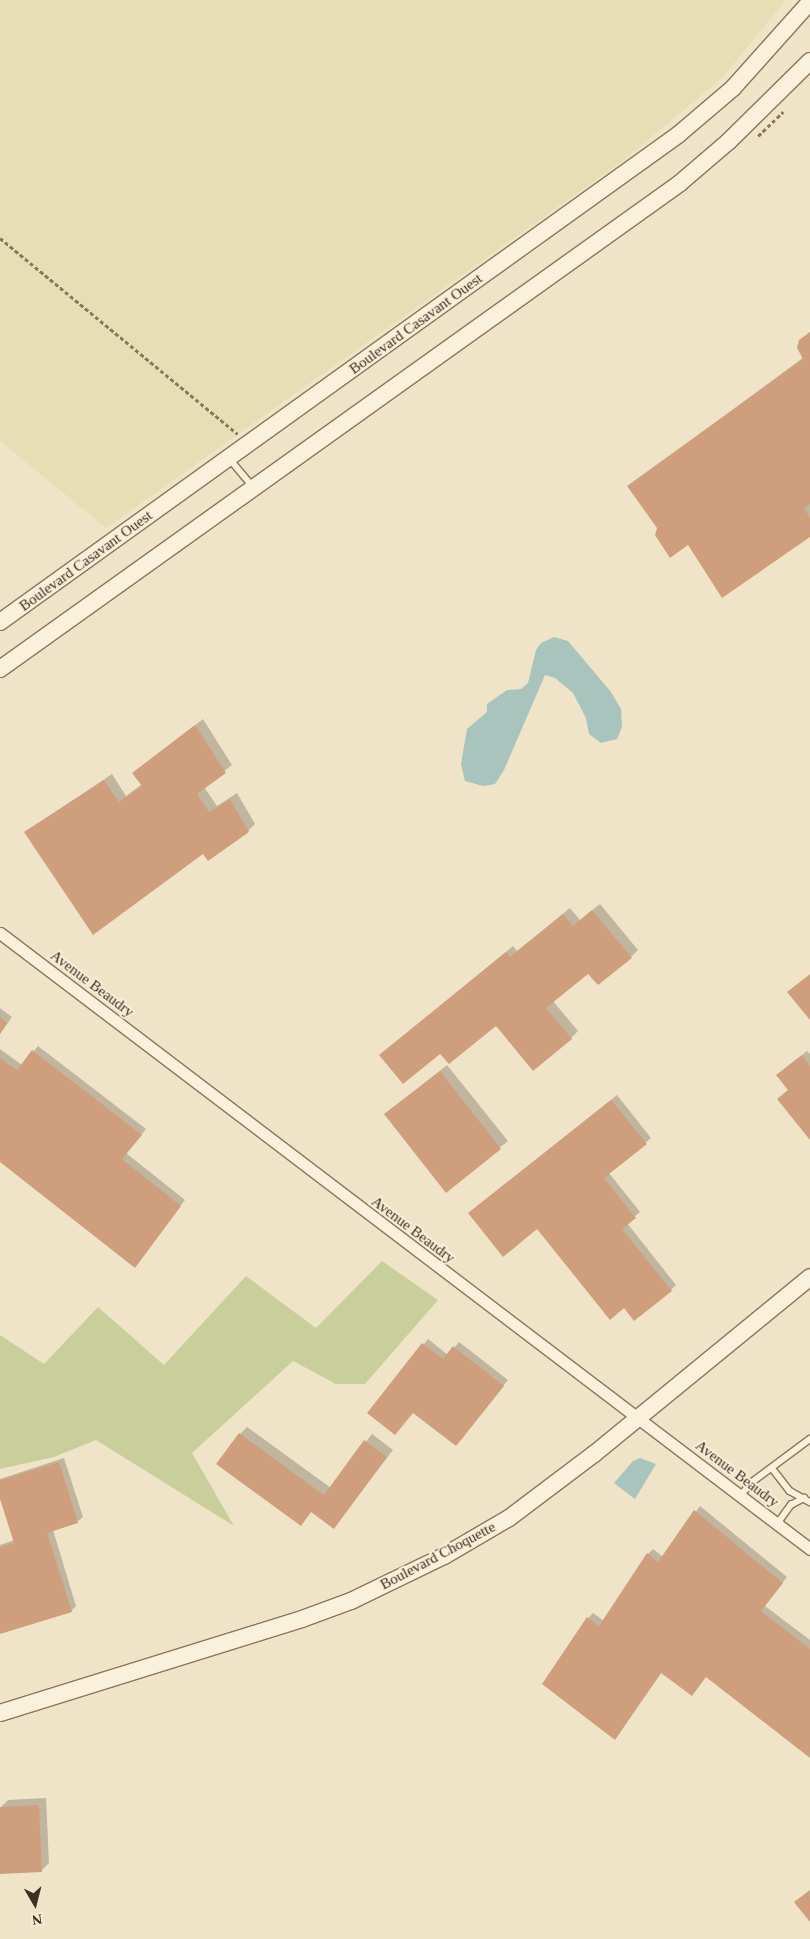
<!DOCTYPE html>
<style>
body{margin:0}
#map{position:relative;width:810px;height:1939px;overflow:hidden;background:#f0e4c8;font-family:"Times New Roman",serif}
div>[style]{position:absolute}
.farmland>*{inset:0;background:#e6deb5}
.green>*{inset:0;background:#c9cf9b}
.water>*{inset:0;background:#a9c4bc}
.shadow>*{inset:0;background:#0003}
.building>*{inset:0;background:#cf9f7d}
.path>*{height:2.5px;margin-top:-1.25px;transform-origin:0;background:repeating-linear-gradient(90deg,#8d765c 0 4px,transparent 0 6.5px)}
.roads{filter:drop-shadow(1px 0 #8d765c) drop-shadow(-1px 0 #8d765c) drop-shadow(0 1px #8d765c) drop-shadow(0 -1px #8d765c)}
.lane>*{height:5.5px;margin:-2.75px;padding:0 2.75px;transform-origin:2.75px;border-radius:2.75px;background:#faf1dc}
.street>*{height:11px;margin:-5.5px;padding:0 5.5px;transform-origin:5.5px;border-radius:5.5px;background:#faf1dc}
.secondary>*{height:16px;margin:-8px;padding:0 8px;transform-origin:8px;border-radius:8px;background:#faf1dc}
span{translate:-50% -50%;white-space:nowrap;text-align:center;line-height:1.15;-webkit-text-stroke:4px #f7eed8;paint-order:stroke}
.street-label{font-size:15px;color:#3d2e20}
.north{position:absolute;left:10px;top:1879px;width:50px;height:50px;-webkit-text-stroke:4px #f7eed8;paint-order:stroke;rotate:172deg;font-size:14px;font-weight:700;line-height:20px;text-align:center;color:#3d2e20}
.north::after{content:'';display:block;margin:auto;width:18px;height:22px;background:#3d2e20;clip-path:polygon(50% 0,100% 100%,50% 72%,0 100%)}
</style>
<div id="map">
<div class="farmland">
<i style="clip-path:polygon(0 0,786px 0,722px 78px,624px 160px,106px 528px,0 441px)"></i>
</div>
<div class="green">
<i style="clip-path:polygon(382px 1261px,438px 1300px,365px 1384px,336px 1384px,293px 1361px,192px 1453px,234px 1526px,96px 1440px,54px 1457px,0 1469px,0 1335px,44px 1364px,98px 1307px,164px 1365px,246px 1276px,316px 1328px)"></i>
</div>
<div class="water">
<i style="clip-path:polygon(554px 637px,568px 641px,611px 692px,621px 709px,622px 727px,617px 739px,601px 743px,589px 734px,586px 718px,573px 693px,555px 678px,545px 675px,504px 770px,495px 784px,483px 786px,465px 781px,461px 764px,467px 729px,487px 712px,487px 704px,507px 690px,521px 689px,528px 683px,536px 650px,541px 643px)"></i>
<i style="clip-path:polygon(640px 1458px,656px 1464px,635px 1499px,614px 1483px,633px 1461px)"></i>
</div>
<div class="shadow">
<i style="clip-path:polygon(810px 332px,810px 536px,688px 544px,659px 527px,629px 486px,804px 357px,800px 341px)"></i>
<i style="clip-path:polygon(203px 719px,232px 765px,204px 787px,217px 806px,237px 793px,255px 824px,248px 831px,26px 832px,112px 774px,126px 796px,142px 784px,133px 773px)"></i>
<i style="clip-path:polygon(600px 904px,638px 950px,631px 957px,588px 972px,553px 1001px,578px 1031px,571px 1038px,496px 1024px,440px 1052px,381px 1055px,513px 946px,517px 951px,570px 908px,580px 920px)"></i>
<i style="clip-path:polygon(0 1008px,12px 1017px,0 1034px)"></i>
<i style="clip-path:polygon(38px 1046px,146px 1129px,126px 1153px,185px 1200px,135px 1266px,0 1161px,0 1049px,22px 1065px)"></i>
<i style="clip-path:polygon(807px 1051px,810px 1054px,810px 1138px,783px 1070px)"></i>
<i style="clip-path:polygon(447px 1065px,508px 1141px,446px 1191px,386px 1114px)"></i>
<i style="clip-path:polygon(617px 1095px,651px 1138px,609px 1173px,640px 1212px,627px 1223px,676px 1285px,671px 1290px,624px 1307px,538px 1228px,475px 1208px)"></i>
<i style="clip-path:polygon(428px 1339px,448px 1355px,459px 1342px,508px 1380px,461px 1440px,414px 1411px,368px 1413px)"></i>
<i style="clip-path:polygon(247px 1427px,331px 1488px,372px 1434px,393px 1450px,334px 1527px,312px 1511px,301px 1524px,240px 1434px)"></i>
<i style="clip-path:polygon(64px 1458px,83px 1517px,77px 1522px,53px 1530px,76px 1606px,71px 1611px,0 1633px,0 1545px,14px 1540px,0 1494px,0 1479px)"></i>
<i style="clip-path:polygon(700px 1506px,787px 1577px,765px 1606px,810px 1640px,810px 1757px,706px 1676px,662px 1672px,615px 1738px,588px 1618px,593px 1613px,604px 1621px,648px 1554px,653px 1549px,663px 1557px)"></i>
<i style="clip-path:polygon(46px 1798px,49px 1863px,42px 1870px,0 1873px,1px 1807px,8px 1800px)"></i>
</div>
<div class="building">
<i style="clip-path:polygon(810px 332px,810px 504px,804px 508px,810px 518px,810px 537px,722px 598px,688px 545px,670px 558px,655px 535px,657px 528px,627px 486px,803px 359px,797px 348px,799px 340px)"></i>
<i style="clip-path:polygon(195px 725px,226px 773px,197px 794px,209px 812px,230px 799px,249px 832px,208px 861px,203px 854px,93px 935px,24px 832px,104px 780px,119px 802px,142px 786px,132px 773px)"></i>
<i style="clip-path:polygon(592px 910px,632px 958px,598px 985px,588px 974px,546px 1008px,572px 1039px,533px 1071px,496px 1026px,449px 1064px,440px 1054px,403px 1084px,379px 1055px,506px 952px,510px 957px,563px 914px,573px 926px)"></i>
<i style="clip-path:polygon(810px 974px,810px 1020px,787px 992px)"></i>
<i style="clip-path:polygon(0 1017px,7px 1023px,0 1034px)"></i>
<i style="clip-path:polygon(32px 1050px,142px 1135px,122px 1159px,181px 1206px,135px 1268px,0 1162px,0 1058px,17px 1070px)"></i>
<i style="clip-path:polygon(802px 1055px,810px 1066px,810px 1140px,777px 1099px,788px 1090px,776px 1075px)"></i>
<i style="clip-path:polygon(440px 1071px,501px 1149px,446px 1193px,384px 1114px)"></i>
<i style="clip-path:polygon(611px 1100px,647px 1144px,604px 1178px,636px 1218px,622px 1229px,672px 1291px,634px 1321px,624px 1308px,610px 1320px,537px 1229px,503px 1257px,468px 1213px)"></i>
<i style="clip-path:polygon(422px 1343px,443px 1359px,453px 1346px,504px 1386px,456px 1446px,413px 1413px,395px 1435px,367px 1413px)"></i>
<i style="clip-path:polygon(239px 1433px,324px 1495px,364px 1440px,387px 1457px,334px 1529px,311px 1512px,301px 1526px,216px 1464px)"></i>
<i style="clip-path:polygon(59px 1462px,78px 1523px,47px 1533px,72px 1612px,0 1634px,0 1547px,14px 1543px,0 1499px,0 1480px)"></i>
<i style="clip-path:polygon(694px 1510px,783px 1583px,761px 1611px,810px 1649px,810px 1758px,706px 1677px,692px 1696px,661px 1673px,615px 1740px,542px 1684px,587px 1617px,599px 1626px,647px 1553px,658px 1562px)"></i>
<i style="clip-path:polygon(39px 1805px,42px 1872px,0 1874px,0 1807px)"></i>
<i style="clip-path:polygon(810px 1890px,810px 1922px,794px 1902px)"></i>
</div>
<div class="path">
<i style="left:758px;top:136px;width:35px;rotate:-44deg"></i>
<i style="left:0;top:238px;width:308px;rotate:39.5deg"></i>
</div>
<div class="roads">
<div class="lane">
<i style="left:229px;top:458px;width:38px;rotate:50deg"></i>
<i style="left:772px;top:1468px;width:29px;rotate:52deg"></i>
<i style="left:790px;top:1491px;width:23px;rotate:29deg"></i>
<i style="left:740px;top:1496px;width:18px;rotate:-49deg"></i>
<i style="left:752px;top:1482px;width:72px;rotate:-36.6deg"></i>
<i style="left:777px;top:1524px;width:24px;rotate:-54deg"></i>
<i style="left:791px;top:1505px;width:15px;rotate:-28deg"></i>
</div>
<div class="street">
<i style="left:0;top:933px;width:1018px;rotate:37.25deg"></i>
</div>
<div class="secondary">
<i style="left:0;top:622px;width:836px;rotate:-35.7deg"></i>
<i style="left:679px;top:134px;width:71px;rotate:-40.4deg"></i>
<i style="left:733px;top:88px;width:115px;rotate:-48.2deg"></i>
<i style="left:0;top:669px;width:836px;rotate:-35.55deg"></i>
<i style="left:680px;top:183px;width:65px;rotate:-40.6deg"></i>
<i style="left:729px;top:141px;width:114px;rotate:-44.6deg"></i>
<i style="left:0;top:1713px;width:316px;rotate:-17.3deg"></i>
<i style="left:302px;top:1619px;width:52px;rotate:-20.2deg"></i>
<i style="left:351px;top:1601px;width:103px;rotate:-25.8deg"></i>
<i style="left:444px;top:1556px;width:75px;rotate:-30.3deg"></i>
<i style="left:509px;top:1518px;width:106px;rotate:-37deg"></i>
<i style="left:594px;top:1454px;width:279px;rotate:-39.3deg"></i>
</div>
</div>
<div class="street-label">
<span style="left:416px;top:324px;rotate:-36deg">Boulevard Casavant Ouest</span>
<span style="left:86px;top:561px;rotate:-36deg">Boulevard Casavant Ouest</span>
<span style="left:92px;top:984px;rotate:37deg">Avenue Beaudry</span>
<span style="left:413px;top:1230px;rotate:37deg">Avenue Beaudry</span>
<span style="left:737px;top:1474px;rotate:37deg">Avenue Beaudry</span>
<span style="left:438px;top:1556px;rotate:-28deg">Boulevard Choquette</span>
</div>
<div class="north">N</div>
</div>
